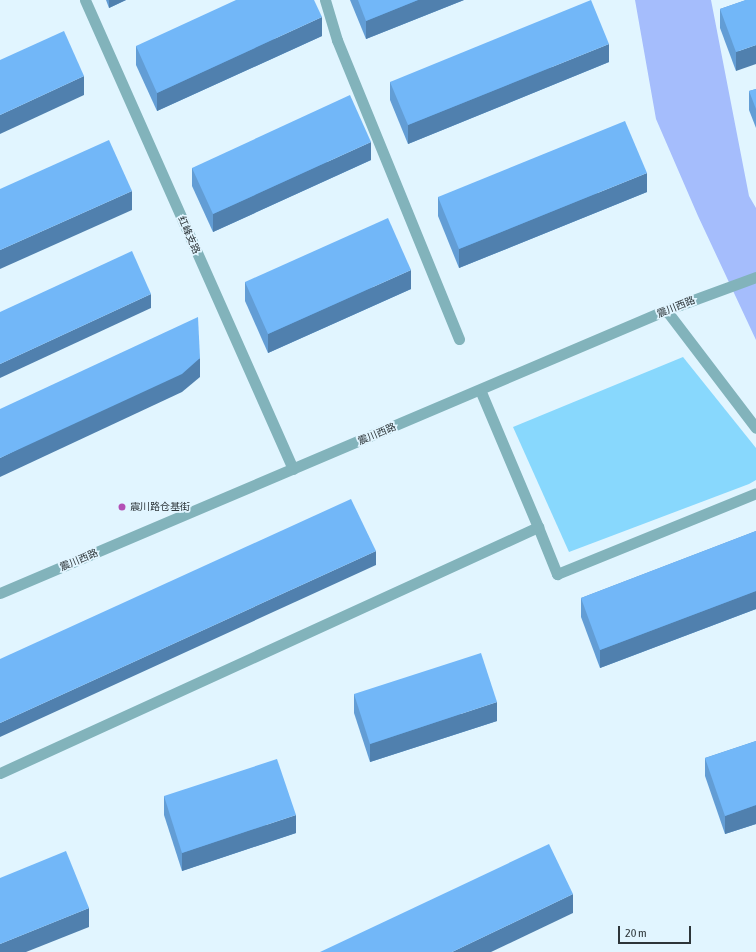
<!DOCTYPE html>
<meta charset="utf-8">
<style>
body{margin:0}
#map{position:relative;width:756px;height:952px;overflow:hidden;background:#e1f5ff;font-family:"Asap Condensed","Noto Sans SC",sans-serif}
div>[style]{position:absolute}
.green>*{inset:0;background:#88d8fd}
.water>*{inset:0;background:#a5bdfc}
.minor>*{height:11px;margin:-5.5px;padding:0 5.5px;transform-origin:5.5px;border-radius:5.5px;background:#82b3bb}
.tertiary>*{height:11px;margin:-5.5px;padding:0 5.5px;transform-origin:5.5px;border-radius:5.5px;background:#82b3bb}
.wall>*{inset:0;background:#629dd5}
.shaded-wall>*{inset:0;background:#5080ae}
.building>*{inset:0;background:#72b7f8}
.dots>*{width:11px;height:11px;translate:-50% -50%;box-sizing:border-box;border:2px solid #e1f5ff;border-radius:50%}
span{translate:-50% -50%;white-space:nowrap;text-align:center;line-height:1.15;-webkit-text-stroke:3.5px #e1f5ff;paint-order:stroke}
.street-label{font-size:10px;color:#2d3539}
.poi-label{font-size:10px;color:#2d3539}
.left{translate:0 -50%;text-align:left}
.scale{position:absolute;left:618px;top:926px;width:73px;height:18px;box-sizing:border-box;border:2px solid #2d3539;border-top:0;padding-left:5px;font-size:12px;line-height:14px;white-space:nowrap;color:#2d3539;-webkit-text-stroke:3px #e1f5ff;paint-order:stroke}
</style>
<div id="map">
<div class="green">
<i style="clip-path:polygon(683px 357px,756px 448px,756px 480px,749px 484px,569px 552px,513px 427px)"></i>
</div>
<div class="water">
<i style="clip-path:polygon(635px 0,711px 0,749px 196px,756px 208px,756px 340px,698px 216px,656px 119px)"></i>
</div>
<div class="minor">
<i style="left:85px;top:0;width:513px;rotate:66.08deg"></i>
<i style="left:325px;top:0;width:42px;rotate:73.3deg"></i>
<i style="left:337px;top:40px;width:323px;rotate:67.8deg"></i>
<i style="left:666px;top:310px;width:148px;rotate:52.7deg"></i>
<i style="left:538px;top:527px;width:51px;rotate:68deg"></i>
<i style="left:557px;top:574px;width:215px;rotate:-22.1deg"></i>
<i style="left:0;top:773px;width:592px;rotate:-24.57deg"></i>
<i style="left:538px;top:527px;width:149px;rotate:-112.9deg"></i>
</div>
<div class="tertiary">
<i style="left:0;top:593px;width:724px;rotate:-23.02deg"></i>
<i style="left:666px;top:310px;width:96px;rotate:-20.1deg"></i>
</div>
<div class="wall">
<i style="clip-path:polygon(106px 0,126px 0,109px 8px)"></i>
<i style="clip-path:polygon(350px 0,464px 0,366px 39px)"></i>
<i style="clip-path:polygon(746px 0,736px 71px,720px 28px,720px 9px)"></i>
<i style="clip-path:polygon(322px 36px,157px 111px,136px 65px,136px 46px)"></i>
<i style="clip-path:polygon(609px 62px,408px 144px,390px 100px,390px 82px)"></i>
<i style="clip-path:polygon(756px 89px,756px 128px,749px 110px,749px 91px)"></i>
<i style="clip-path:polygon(371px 160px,213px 232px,192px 186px,192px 168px)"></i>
<i style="clip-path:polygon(647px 192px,459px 268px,438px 216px,438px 197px)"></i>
<i style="clip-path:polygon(245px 282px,411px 289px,268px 353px,245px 301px)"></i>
<i style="clip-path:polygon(756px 531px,756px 609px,600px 668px,581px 617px,581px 598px)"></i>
<i style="clip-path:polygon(354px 694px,497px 721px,370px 762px,354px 713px)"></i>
<i style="clip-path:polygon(756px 741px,756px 824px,725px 834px,705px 776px,705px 758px)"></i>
<i style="clip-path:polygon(164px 796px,296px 833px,182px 871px,164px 815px)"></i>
</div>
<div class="shaded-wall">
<i style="clip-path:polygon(109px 0,126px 0,109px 8px)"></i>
<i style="clip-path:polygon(418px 0,464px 0,366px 39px,366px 21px)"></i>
<i style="clip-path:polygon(322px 17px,322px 36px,157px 111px,157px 93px)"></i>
<i style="clip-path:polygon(609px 44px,609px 62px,408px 144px,408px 125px)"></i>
<i style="clip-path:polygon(756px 45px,756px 64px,736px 71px,736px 52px)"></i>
<i style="clip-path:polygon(84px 76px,84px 95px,0 134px,0 115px)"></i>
<i style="clip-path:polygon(371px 142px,371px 160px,213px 232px,213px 214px)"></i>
<i style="clip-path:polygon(647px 173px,647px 192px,459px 268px,459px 249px)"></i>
<i style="clip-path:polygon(132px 191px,132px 210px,0 269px,0 250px)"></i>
<i style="clip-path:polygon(411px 270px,411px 289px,268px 353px,268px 334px)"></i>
<i style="clip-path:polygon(151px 294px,151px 308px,0 378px,0 364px)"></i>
<i style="clip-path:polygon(200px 358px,200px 377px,182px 392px,0 477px,0 458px)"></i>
<i style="clip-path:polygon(376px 551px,376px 565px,0 737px,0 723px)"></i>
<i style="clip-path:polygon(756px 591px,756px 609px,600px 668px,600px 650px)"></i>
<i style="clip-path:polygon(497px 702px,497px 721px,370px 762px,370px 744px)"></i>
<i style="clip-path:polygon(756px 805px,756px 824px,725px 834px,725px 816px)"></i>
<i style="clip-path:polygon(296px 815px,296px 833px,182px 871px,182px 853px)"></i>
<i style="clip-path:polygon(573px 894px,573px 913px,491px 952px,452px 952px)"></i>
<i style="clip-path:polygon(89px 908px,89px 927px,26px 952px,0 952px,0 944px)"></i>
</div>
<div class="building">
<i style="clip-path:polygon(236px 0,314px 0,322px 17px,157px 93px,136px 46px)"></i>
<i style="clip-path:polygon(358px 0,418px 0,366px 21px)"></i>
<i style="clip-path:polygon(591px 0,609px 44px,408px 125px,390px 82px)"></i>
<i style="clip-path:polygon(746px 0,756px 0,756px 45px,736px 52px,720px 9px)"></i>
<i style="clip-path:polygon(64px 31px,84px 76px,0 115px,0 60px)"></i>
<i style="clip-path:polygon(756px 89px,756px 109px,749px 91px)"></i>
<i style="clip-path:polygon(350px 95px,371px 142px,213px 214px,192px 168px)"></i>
<i style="clip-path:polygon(625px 121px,647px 173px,459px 249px,438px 197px)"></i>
<i style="clip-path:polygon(109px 140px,132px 191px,0 250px,0 189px)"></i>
<i style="clip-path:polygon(388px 218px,411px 270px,268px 334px,245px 282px)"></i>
<i style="clip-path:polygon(132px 251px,151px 294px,0 364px,0 312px)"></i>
<i style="clip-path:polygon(198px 317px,200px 358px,182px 374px,0 458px,0 409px)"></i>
<i style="clip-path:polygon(351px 499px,376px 551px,0 723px,0 659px)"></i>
<i style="clip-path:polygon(756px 531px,756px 591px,600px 650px,581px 598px)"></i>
<i style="clip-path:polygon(481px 653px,497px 702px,370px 744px,354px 694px)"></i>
<i style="clip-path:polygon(756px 741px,756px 805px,725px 816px,705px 758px)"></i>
<i style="clip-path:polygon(277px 759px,296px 815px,182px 853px,164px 796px)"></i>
<i style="clip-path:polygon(549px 844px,573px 894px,452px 952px,320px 952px)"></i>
<i style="clip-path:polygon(66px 851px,89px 908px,0 944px,0 878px)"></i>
</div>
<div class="dots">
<i style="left:122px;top:507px;background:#b34fb5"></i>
</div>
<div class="street-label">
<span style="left:189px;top:235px;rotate:66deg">红峰支路</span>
<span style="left:676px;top:307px;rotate:-22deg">震川西路</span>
<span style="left:377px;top:434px;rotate:-23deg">震川西路</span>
<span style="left:79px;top:560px;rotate:-23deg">震川西路</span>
</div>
<div class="poi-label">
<span class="left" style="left:130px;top:507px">震川路仓基街</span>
</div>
<div class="scale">20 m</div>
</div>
